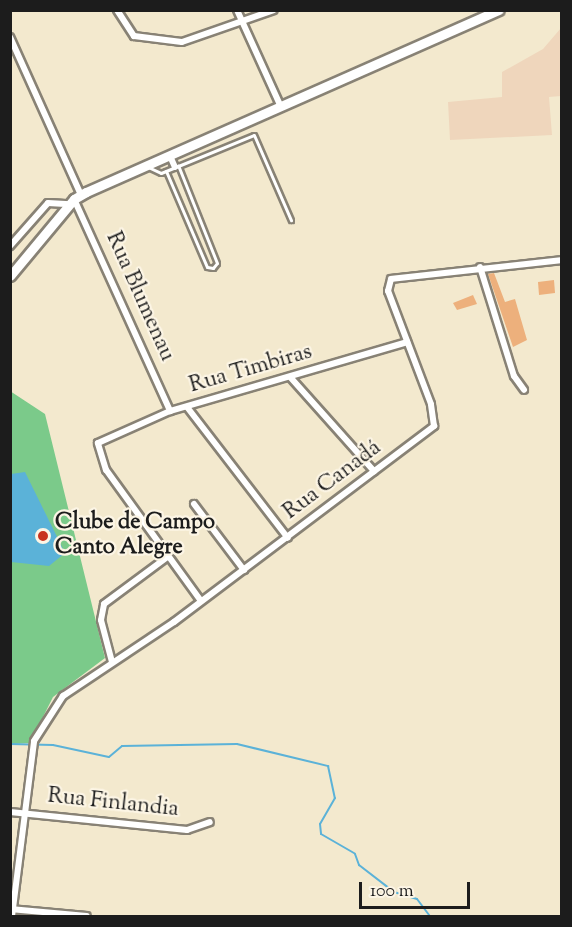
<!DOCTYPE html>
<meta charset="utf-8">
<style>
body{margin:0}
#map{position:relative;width:572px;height:927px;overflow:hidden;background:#f3e9ce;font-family:"Sorts Mill Goudy",serif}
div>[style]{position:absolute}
.built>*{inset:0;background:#efd6bc}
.green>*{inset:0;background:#7bca8a}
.water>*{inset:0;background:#5bb2d8}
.stream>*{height:2px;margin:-1px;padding:0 1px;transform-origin:1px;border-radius:1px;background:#5bb2d8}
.building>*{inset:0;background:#edb07c}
.roads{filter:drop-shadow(2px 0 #888275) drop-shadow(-2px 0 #888275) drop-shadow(0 2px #888275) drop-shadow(0 -2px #888275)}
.service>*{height:3px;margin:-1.5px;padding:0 1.5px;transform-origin:1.5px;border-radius:1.5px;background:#fff}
.minor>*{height:6px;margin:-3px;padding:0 3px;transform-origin:3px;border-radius:3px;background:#fff}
.secondary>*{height:9px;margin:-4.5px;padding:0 4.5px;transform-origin:4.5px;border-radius:4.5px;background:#fff}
.dots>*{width:16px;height:16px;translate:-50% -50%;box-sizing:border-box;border:3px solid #fcf5e5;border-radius:50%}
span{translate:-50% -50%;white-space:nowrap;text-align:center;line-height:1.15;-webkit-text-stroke:4.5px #fcf5e5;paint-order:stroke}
.street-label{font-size:22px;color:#1c1c1c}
.poi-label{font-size:22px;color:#1c1c1c;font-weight:700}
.left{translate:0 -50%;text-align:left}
.frame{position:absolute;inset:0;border:12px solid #1c1c1c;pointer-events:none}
.scale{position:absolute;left:359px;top:882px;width:111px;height:27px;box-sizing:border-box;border:3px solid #1c1c1c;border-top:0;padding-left:8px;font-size:18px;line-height:21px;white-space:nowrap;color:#1c1c1c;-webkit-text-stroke:4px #fcf5e5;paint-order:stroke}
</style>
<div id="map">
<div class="built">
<i style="clip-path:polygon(561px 28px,561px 96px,549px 97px,552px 135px,450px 140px,448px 102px,502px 97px,502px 72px,543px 49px)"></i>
</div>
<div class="green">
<i style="clip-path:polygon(10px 391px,45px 414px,105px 658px,53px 697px,30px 743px,11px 744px)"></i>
</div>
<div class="water">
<i style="clip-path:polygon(25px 472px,65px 553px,49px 566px,11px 562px,11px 474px)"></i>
</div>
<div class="stream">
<i style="left:10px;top:744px;width:43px;rotate:1.3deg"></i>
<i style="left:53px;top:745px;width:57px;rotate:12.1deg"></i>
<i style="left:109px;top:757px;width:17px;rotate:-40deg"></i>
<i style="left:122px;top:746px;width:115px;rotate:-1deg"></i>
<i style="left:237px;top:744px;width:94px;rotate:13.6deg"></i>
<i style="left:328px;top:766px;width:33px;rotate:78deg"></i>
<i style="left:335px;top:798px;width:30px;rotate:120deg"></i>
<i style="left:320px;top:824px;width:10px;rotate:84deg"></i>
<i style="left:321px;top:834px;width:39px;rotate:30deg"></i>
<i style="left:355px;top:854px;width:12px;rotate:70deg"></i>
<i style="left:359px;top:865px;width:44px;rotate:37.6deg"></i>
<i style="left:394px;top:892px;width:24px;rotate:17deg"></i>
<i style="left:417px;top:899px;width:21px;rotate:53deg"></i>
</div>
<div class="building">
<i style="clip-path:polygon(494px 273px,505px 302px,515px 299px,527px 340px,513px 347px,488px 274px)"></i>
<i style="clip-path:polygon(554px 280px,555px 293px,539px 295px,538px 282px)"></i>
<i style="clip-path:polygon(473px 295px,477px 304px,457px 310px,453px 303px)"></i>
</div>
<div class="roads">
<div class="service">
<i style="left:148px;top:167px;width:14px;rotate:25deg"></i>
<i style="left:161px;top:173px;width:100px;rotate:-22.2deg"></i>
<i style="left:254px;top:135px;width:93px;rotate:66.5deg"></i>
<i style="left:166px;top:171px;width:104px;rotate:66.9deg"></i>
<i style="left:207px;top:267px;width:6px;rotate:9deg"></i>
<i style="left:213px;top:268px;width:6px;rotate:-51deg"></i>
<i style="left:217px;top:263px;width:105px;rotate:-111.7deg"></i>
</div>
<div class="minor">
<i style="left:117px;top:10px;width:31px;rotate:57deg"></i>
<i style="left:134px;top:36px;width:48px;rotate:7.1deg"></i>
<i style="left:182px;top:42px;width:97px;rotate:-19.2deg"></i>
<i style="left:237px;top:10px;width:107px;rotate:65.6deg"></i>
<i style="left:10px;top:37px;width:173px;rotate:65.8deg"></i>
<i style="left:170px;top:156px;width:12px;rotate:66deg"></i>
<i style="left:74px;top:199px;width:233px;rotate:65.6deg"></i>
<i style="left:10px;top:246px;width:57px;rotate:-48.5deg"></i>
<i style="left:48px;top:203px;width:22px;rotate:3deg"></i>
<i style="left:480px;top:267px;width:114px;rotate:72.7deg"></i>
<i style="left:514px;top:376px;width:17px;rotate:54deg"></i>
<i style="left:291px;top:378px;width:125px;rotate:48.3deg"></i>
<i style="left:187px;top:407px;width:165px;rotate:52.4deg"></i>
<i style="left:194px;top:504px;width:83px;rotate:52.9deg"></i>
<i style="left:201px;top:601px;width:162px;rotate:-125.9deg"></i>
<i style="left:106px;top:470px;width:28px;rotate:-107deg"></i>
<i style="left:98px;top:443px;width:79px;rotate:-24deg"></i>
<i style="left:170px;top:411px;width:247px;rotate:-16.2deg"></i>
<i style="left:112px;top:662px;width:43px;rotate:-104.7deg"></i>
<i style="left:101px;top:620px;width:16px;rotate:-79deg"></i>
<i style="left:104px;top:604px;width:77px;rotate:-36.6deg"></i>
<i style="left:10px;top:812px;width:178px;rotate:5.8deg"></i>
<i style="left:187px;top:830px;width:24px;rotate:-19deg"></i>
<i style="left:10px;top:909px;width:77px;rotate:5.2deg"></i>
<i style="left:12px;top:916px;width:176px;rotate:-82.8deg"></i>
<i style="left:34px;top:741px;width:54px;rotate:-57.2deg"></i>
<i style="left:63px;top:696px;width:133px;rotate:-33.7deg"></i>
<i style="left:174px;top:622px;width:326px;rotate:-37deg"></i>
<i style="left:434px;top:426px;width:22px;rotate:-98deg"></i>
<i style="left:431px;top:404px;width:121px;rotate:-110.8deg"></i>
<i style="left:388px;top:291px;width:12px;rotate:-76deg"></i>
<i style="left:391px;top:279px;width:172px;rotate:-6.3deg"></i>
</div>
<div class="secondary">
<i style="left:10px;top:276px;width:100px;rotate:-50.3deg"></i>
<i style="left:74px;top:199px;width:14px;rotate:-30deg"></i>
<i style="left:86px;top:192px;width:451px;rotate:-23.8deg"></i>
</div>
</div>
<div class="dots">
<i style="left:43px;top:536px;background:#c8321e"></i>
</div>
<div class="street-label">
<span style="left:139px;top:297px;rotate:66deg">Rua Blumenau</span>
<span style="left:251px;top:370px;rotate:-16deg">Rua Timbiras</span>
<span style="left:333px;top:481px;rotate:-37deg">Rua Canadá</span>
<span style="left:113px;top:804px;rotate:6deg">Rua Finlandia</span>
</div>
<div class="poi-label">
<span class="left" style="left:55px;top:536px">Clube de Campo<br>Canto Alegre</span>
</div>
<div class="frame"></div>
<div class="scale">100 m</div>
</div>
